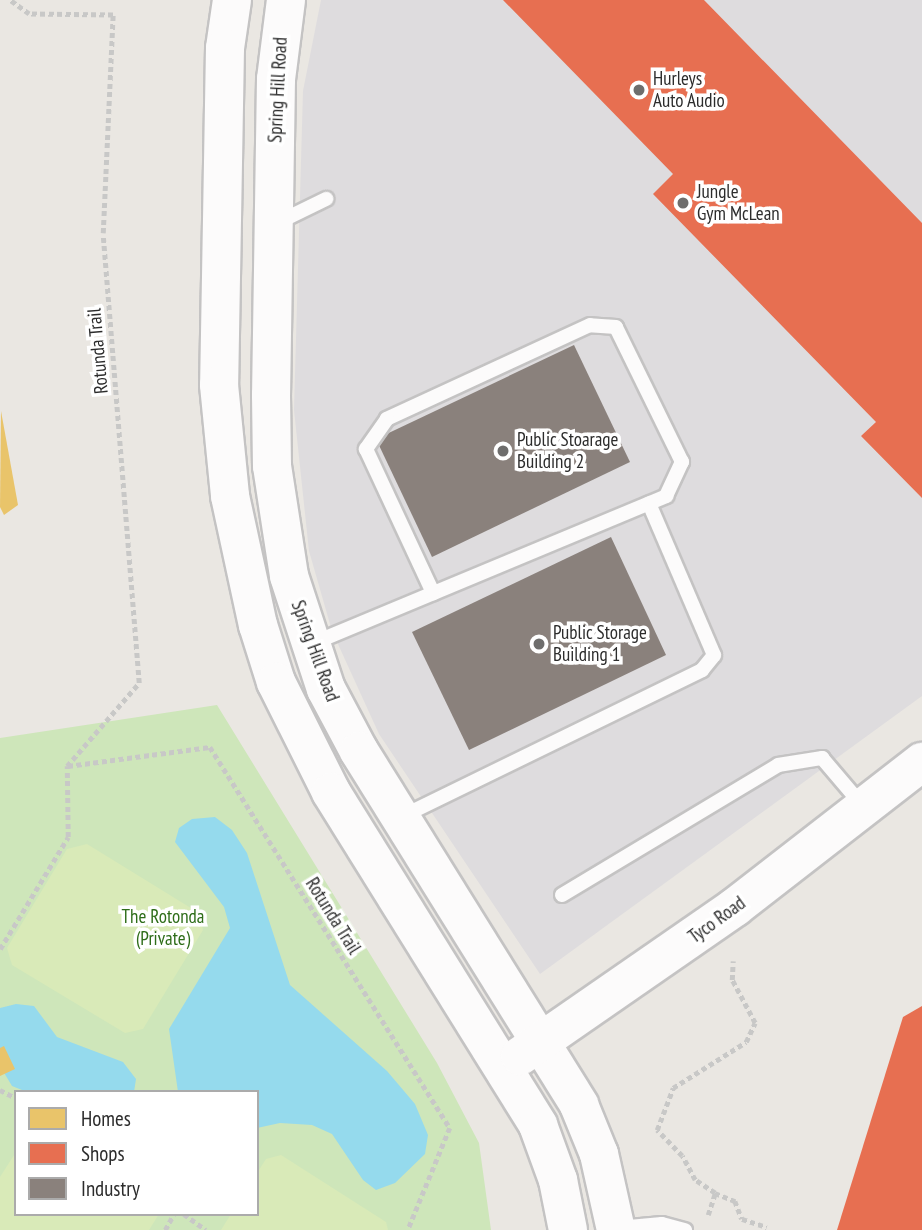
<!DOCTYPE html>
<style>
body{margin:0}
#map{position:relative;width:922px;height:1230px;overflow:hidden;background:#eae7e2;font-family:"PT Sans Narrow",sans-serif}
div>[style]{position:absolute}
.industrial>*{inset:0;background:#dedcde}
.green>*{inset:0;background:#cee6ba}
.pitch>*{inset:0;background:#d9eab8}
.water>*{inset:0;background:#95daed}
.homes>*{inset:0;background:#e9c46a}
.shops>*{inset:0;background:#e76f51}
.industry>*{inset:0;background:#8a817c}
.path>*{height:4.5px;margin-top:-2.25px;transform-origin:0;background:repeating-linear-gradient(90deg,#c8c8c7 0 5px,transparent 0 8.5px)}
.roads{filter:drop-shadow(2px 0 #c4c3c3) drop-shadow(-2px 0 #c4c3c3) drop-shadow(0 2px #c4c3c3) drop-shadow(0 -2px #c4c3c3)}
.lane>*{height:14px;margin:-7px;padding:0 7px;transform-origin:7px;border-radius:7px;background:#fcfbfb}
.secondary>*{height:38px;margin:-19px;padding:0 19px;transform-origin:19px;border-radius:19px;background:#fcfbfb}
.dots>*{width:19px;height:19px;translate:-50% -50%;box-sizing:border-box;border:4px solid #fff;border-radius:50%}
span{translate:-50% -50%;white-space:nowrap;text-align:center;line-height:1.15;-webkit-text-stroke:7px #fff;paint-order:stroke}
.poi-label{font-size:19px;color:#2c2c2c}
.left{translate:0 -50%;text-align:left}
.street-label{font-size:19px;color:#2c2c2c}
.park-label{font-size:19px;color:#2e6d19}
.legend{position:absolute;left:14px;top:1090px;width:245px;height:126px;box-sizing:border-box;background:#fff;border:2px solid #ababab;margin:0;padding:9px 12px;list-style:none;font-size:21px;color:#2c2c2c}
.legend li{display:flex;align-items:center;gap:14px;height:35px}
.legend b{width:35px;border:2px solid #ababab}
</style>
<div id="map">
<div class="industrial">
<i style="clip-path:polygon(321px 0,922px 0,922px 696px,540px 974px,379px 734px,332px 631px,309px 551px,294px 410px,303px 91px)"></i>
</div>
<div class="green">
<i style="clip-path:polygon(evenodd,217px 705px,437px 1063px,479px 1143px,491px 1230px,0 1230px,0 738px,217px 705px,16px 1092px,257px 1092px,257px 1214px,16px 1214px,16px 1092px)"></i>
</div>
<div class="pitch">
<i style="clip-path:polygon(87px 844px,199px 913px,203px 930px,143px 1029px,125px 1033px,12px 965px,7px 948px,67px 849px)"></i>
<i style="clip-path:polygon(16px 1152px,16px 1214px,159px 1214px,149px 1230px,0 1230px,0 1177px)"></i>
<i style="clip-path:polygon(281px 1155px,386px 1222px,388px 1230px,221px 1230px,231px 1214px,257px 1214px,257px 1173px,266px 1159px)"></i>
</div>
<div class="water">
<i style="clip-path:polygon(215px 817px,232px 830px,247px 853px,290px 985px,387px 1071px,415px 1104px,428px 1135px,425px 1154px,395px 1183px,376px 1190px,363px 1180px,332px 1134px,312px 1125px,280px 1123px,257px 1128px,257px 1092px,178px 1092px,169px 1029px,230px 928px,224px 907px,175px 842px,179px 828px,192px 819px)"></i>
<i style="clip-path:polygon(16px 1004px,34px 1006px,57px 1037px,123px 1062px,136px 1079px,134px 1092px,27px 1092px,12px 1086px,0 1066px,0 1008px)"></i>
</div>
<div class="homes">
<i style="clip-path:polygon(1px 411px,18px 505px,4px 515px,0 507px)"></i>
<i style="clip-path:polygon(4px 1046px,15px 1069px,0 1076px,0 1048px)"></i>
</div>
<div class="shops">
<i style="clip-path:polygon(503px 0,704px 0,922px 223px,922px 498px,861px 436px,876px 422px,653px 194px,673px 174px)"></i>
<i style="clip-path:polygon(922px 1006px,922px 1230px,837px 1230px,903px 1017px)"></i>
</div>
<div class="industry">
<i style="clip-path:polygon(574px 345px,630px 462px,432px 557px,376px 439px)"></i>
<i style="clip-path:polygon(611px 537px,666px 655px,469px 750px,412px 632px)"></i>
</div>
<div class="path">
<i style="left:68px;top:766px;width:143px;rotate:-7.6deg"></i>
<i style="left:210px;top:747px;width:450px;rotate:57.8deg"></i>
<i style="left:450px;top:1128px;width:110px;rotate:112.4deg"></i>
<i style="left:0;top:949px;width:131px;rotate:-58.7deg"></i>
<i style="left:68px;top:837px;width:71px;rotate:-90.8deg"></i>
<i style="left:67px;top:766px;width:110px;rotate:-49.1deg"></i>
<i style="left:139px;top:683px;width:451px;rotate:-94.6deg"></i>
<i style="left:103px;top:233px;width:218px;rotate:-87.4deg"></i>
<i style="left:113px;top:15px;width:84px;rotate:-179.3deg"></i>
<i style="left:29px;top:14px;width:24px;rotate:-144deg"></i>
<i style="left:0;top:1090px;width:18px;rotate:27deg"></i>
<i style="left:715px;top:1193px;width:24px;rotate:-147deg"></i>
<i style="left:695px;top:1180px;width:27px;rotate:-118deg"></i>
<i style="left:682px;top:1156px;width:36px;rotate:-134deg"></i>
<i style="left:657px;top:1130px;width:45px;rotate:-69.1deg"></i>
<i style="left:673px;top:1088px;width:86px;rotate:-32.2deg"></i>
<i style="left:746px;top:1042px;width:21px;rotate:-65deg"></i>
<i style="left:755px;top:1023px;width:49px;rotate:-118.1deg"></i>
<i style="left:732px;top:980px;width:19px;rotate:-87deg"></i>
<i style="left:184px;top:1214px;width:27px;rotate:36deg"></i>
<i style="left:708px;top:1215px;width:23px;rotate:-72deg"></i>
<i style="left:715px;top:1193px;width:22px;rotate:22deg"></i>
<i style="left:735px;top:1201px;width:19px;rotate:69deg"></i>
<i style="left:742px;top:1219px;width:26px;rotate:18deg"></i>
<i style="left:165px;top:1230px;width:18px;rotate:-61deg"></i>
</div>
<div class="roads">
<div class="lane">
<i style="left:277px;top:223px;width:55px;rotate:-26.1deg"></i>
<i style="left:311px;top:644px;width:385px;rotate:-22.6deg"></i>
<i style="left:666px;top:496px;width:38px;rotate:-65deg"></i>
<i style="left:682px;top:462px;width:150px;rotate:-116.1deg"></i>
<i style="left:616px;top:327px;width:26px;rotate:-176deg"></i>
<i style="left:590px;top:325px;width:224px;rotate:155.2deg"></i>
<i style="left:387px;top:419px;width:37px;rotate:125deg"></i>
<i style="left:366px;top:449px;width:159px;rotate:65deg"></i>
<i style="left:401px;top:817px;width:335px;rotate:-26deg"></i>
<i style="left:702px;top:670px;width:19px;rotate:-51deg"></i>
<i style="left:714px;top:655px;width:165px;rotate:-113.2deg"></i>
<i style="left:562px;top:895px;width:252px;rotate:-31deg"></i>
<i style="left:778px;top:765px;width:45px;rotate:-9deg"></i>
<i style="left:822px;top:758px;width:62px;rotate:49.6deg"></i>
<i style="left:618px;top:1228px;width:44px;rotate:-5.2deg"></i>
<i style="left:662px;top:1224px;width:24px;rotate:15deg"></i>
</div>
<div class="secondary">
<i style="left:232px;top:0;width:49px;rotate:98.3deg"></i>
<i style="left:225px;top:48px;width:337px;rotate:91deg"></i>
<i style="left:219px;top:385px;width:112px;rotate:84.3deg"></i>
<i style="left:230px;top:496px;width:132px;rotate:77.8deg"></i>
<i style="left:258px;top:625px;width:60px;rotate:72.5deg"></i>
<i style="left:276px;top:682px;width:123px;rotate:63.4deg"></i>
<i style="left:331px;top:792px;width:392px;rotate:58.1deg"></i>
<i style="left:538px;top:1125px;width:59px;rotate:70deg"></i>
<i style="left:558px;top:1180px;width:51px;rotate:78.7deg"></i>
<i style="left:286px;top:0;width:80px;rotate:97.2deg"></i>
<i style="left:276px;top:79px;width:316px;rotate:90.9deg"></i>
<i style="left:271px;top:395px;width:71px;rotate:89.2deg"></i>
<i style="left:272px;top:466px;width:111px;rotate:81.2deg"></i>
<i style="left:289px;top:576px;width:119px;rotate:71.9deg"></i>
<i style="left:326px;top:689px;width:70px;rotate:62deg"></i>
<i style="left:359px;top:751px;width:417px;rotate:58.1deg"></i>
<i style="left:579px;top:1105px;width:53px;rotate:67.8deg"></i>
<i style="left:599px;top:1154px;width:78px;rotate:77.4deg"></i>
<i style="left:520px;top:1056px;width:262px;rotate:-34.7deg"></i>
<i style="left:735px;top:907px;width:237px;rotate:-37.8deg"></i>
</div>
</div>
<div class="dots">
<i style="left:639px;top:90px;background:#6e6d6c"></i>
<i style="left:683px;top:203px;background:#6e6d6c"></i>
<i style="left:503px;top:451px;background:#6e6d6c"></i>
<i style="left:539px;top:644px;background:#6e6d6c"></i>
</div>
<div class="poi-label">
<span class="left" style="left:653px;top:90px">Hurleys<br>Auto Audio</span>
<span class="left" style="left:697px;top:203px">Jungle<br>Gym McLean</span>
<span class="left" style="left:517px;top:451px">Public Stoarage<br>Building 2</span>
<span class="left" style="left:553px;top:644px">Public Storage<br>Building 1</span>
</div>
<div class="street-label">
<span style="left:278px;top:90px;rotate:-87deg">Spring Hill Road</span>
<span style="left:98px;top:351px;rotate:-95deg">Rotunda Trail</span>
<span style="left:315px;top:651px;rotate:70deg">Spring Hill Road</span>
<span style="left:333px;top:916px;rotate:58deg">Rotunda Trail</span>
<span style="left:717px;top:920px;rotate:-36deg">Tyco Road</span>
</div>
<div class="park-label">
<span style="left:163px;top:928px">The Rotonda<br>(Private)</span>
</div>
<ul class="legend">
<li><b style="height:19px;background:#e9c46a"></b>Homes</li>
<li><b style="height:19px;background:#e76f51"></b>Shops</li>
<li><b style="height:19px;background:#8a817c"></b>Industry</li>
</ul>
</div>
